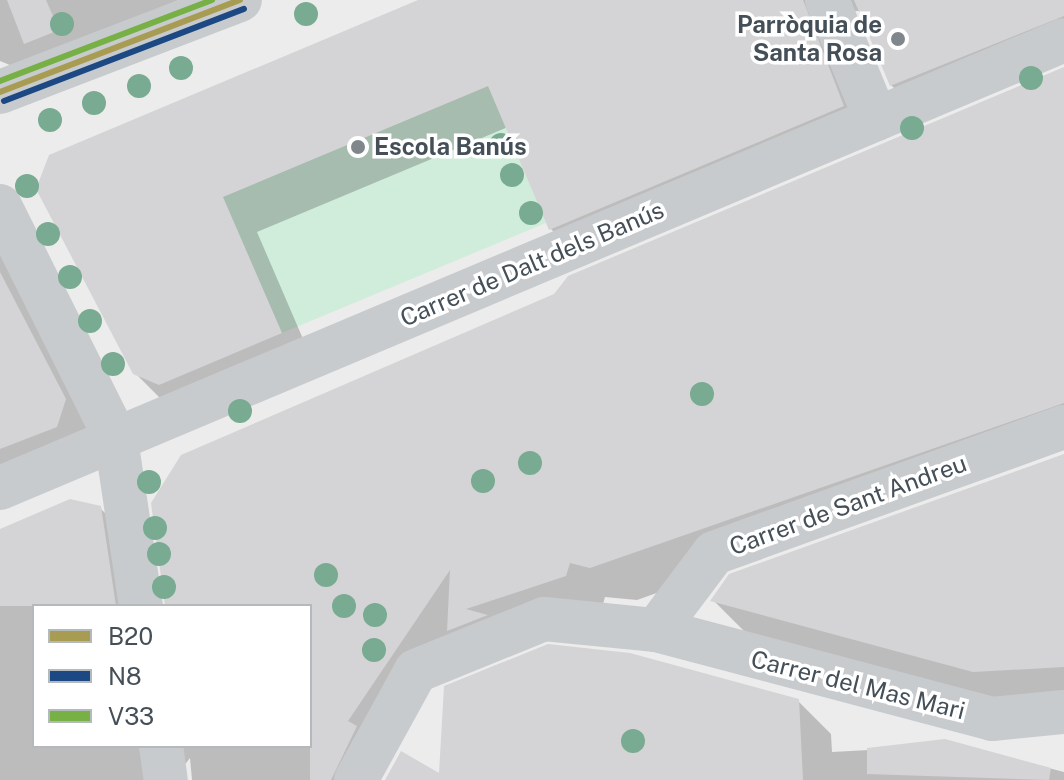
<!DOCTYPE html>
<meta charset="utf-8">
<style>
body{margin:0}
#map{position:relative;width:1064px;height:780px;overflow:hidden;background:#edecec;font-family:"Public Sans",sans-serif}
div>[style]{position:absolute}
.green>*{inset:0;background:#d0ecda}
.shadow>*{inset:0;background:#0003}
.building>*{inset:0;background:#d4d4d6}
.street>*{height:44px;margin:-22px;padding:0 22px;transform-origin:22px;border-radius:22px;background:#c8cbcd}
.bus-1>*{height:6px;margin:-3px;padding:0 3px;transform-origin:3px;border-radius:3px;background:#a89c53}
.bus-2>*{height:6px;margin:-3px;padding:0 3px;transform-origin:3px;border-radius:3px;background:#1c4883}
.bus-3>*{height:6px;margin:-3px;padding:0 3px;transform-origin:3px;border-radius:3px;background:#77b045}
.trees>*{width:24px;height:24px;margin:-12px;border-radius:50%;background:#78ab91}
.dots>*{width:22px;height:22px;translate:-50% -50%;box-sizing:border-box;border:4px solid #fff;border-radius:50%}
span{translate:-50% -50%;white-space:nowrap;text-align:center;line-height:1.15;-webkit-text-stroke:7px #fff;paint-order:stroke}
.poi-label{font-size:24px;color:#444f58;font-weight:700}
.right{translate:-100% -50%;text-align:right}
.left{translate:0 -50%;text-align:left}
.street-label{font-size:24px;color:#444f58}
.legend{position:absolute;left:32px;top:604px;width:280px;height:144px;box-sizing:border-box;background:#fff;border:2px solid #b4b9bc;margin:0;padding:10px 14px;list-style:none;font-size:24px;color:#444f58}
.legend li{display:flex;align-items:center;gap:16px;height:40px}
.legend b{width:40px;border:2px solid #b4b9bc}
</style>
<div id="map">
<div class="green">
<i style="clip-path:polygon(489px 86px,546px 223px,282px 333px,222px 196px)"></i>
</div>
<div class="shadow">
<i style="clip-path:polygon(0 0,179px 0,17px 68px,0 61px)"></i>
<i style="clip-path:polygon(423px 0,1064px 0,1064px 63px,926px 120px,891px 85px,860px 11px,854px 11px,877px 141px,586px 264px,551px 229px,508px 127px,257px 232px,316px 369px,171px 409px,135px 373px,38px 189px)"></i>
<i style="clip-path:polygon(1064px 69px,1064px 448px,637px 600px,605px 597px,601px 611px,460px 642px,374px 780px,192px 780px,190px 758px,173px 780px,0 780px,0 531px,100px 508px,135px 543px,146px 606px,34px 606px,34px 746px,310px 746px,310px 606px,166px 606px,556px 296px)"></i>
<i style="clip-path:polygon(0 246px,102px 438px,0 503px)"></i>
<i style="clip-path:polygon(1064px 456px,1064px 703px,1009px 707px,748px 635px,713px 600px)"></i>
<i style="clip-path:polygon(798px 701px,831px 734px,832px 752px,961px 745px,1064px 772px,1064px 780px,385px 780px,441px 776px)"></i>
</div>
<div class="building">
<i style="clip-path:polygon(7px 0,46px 0,59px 30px,24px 44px)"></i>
<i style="clip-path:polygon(418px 0,803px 0,844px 106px,549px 230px,488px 86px,223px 197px,282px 333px,159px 385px,133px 374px,36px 189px,49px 155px)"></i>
<i style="clip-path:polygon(854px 0,1064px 0,1064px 16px,890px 86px)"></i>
<i style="clip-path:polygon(1064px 67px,1064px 403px,590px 568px,570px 563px,566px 576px,466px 609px,488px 615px,447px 631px,450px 570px,348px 721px,357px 726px,331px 780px,310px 780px,310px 606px,165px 606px,151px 503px,181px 455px,554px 294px,568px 276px)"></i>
<i style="clip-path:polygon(0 272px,66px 399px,57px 427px,0 449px)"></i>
<i style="clip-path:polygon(1064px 454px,1064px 667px,973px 672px,710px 601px,729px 574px)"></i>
<i style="clip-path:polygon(70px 499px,101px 506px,116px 606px,0 606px,0 529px)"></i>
<i style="clip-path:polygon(548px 644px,630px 653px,799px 699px,803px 780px,385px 780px,401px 751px,439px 773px,444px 686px)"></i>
<i style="clip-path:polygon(945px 739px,1051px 768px,1049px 780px,867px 774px,867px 748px)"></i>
</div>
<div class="street">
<i style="left:827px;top:0;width:129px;rotate:67.6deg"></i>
<i style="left:0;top:92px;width:257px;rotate:-21deg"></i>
<i style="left:0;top:206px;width:260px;rotate:63.5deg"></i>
<i style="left:116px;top:439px;width:169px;rotate:81.5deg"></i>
<i style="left:0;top:488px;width:1154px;rotate:-22.83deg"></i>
<i style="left:656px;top:630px;width:96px;rotate:-53deg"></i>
<i style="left:714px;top:553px;width:372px;rotate:-19.8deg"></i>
<i style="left:161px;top:746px;width:34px;rotate:82deg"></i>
<i style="left:356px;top:780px;width:124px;rotate:-61.2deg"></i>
<i style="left:416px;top:671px;width:138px;rotate:-22.1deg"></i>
<i style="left:544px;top:619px;width:113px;rotate:5.6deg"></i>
<i style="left:656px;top:630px;width:348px;rotate:14.8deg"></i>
<i style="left:992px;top:719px;width:72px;rotate:-5.6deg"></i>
</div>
<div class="bus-1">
<i style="left:0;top:92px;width:257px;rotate:-21deg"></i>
</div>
<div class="bus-2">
<i style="left:4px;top:101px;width:257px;rotate:-21deg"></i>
</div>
<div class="bus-3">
<i style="left:0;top:81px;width:227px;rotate:-20.9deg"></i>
</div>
<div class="trees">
<i style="left:306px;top:14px"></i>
<i style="left:62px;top:24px"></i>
<i style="left:181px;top:68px"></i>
<i style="left:1031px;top:78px"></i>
<i style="left:139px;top:86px"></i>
<i style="left:94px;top:103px"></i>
<i style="left:50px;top:120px"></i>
<i style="left:912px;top:128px"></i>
<i style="left:501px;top:145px"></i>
<i style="left:512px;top:175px"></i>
<i style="left:27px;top:186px"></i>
<i style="left:531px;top:213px"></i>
<i style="left:48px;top:234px"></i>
<i style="left:70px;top:277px"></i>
<i style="left:90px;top:321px"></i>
<i style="left:113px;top:364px"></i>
<i style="left:702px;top:394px"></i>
<i style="left:240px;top:411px"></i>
<i style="left:530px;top:463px"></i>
<i style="left:483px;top:481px"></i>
<i style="left:149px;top:482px"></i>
<i style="left:155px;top:528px"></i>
<i style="left:159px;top:554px"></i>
<i style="left:326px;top:575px"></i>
<i style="left:164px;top:587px"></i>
<i style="left:344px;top:606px"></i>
<i style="left:375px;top:615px"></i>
<i style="left:374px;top:650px"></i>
<i style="left:633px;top:741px"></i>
</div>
<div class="dots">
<i style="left:898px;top:39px;background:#7f868c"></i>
<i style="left:358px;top:147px;background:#7f868c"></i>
</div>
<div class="poi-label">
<span class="right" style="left:882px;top:39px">Parròquia de<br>Santa Rosa</span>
<span class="left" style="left:374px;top:147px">Escola Banús</span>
</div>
<div class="street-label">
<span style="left:532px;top:264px;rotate:-23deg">Carrer de Dalt dels Banús</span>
<span style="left:848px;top:505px;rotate:-20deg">Carrer de Sant Andreu</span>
<span style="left:858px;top:685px;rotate:14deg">Carrer del Mas Mari</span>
</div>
<ul class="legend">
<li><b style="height:10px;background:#a89c53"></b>B20</li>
<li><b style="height:10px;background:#1c4883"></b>N8</li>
<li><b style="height:10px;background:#77b045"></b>V33</li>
</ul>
</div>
